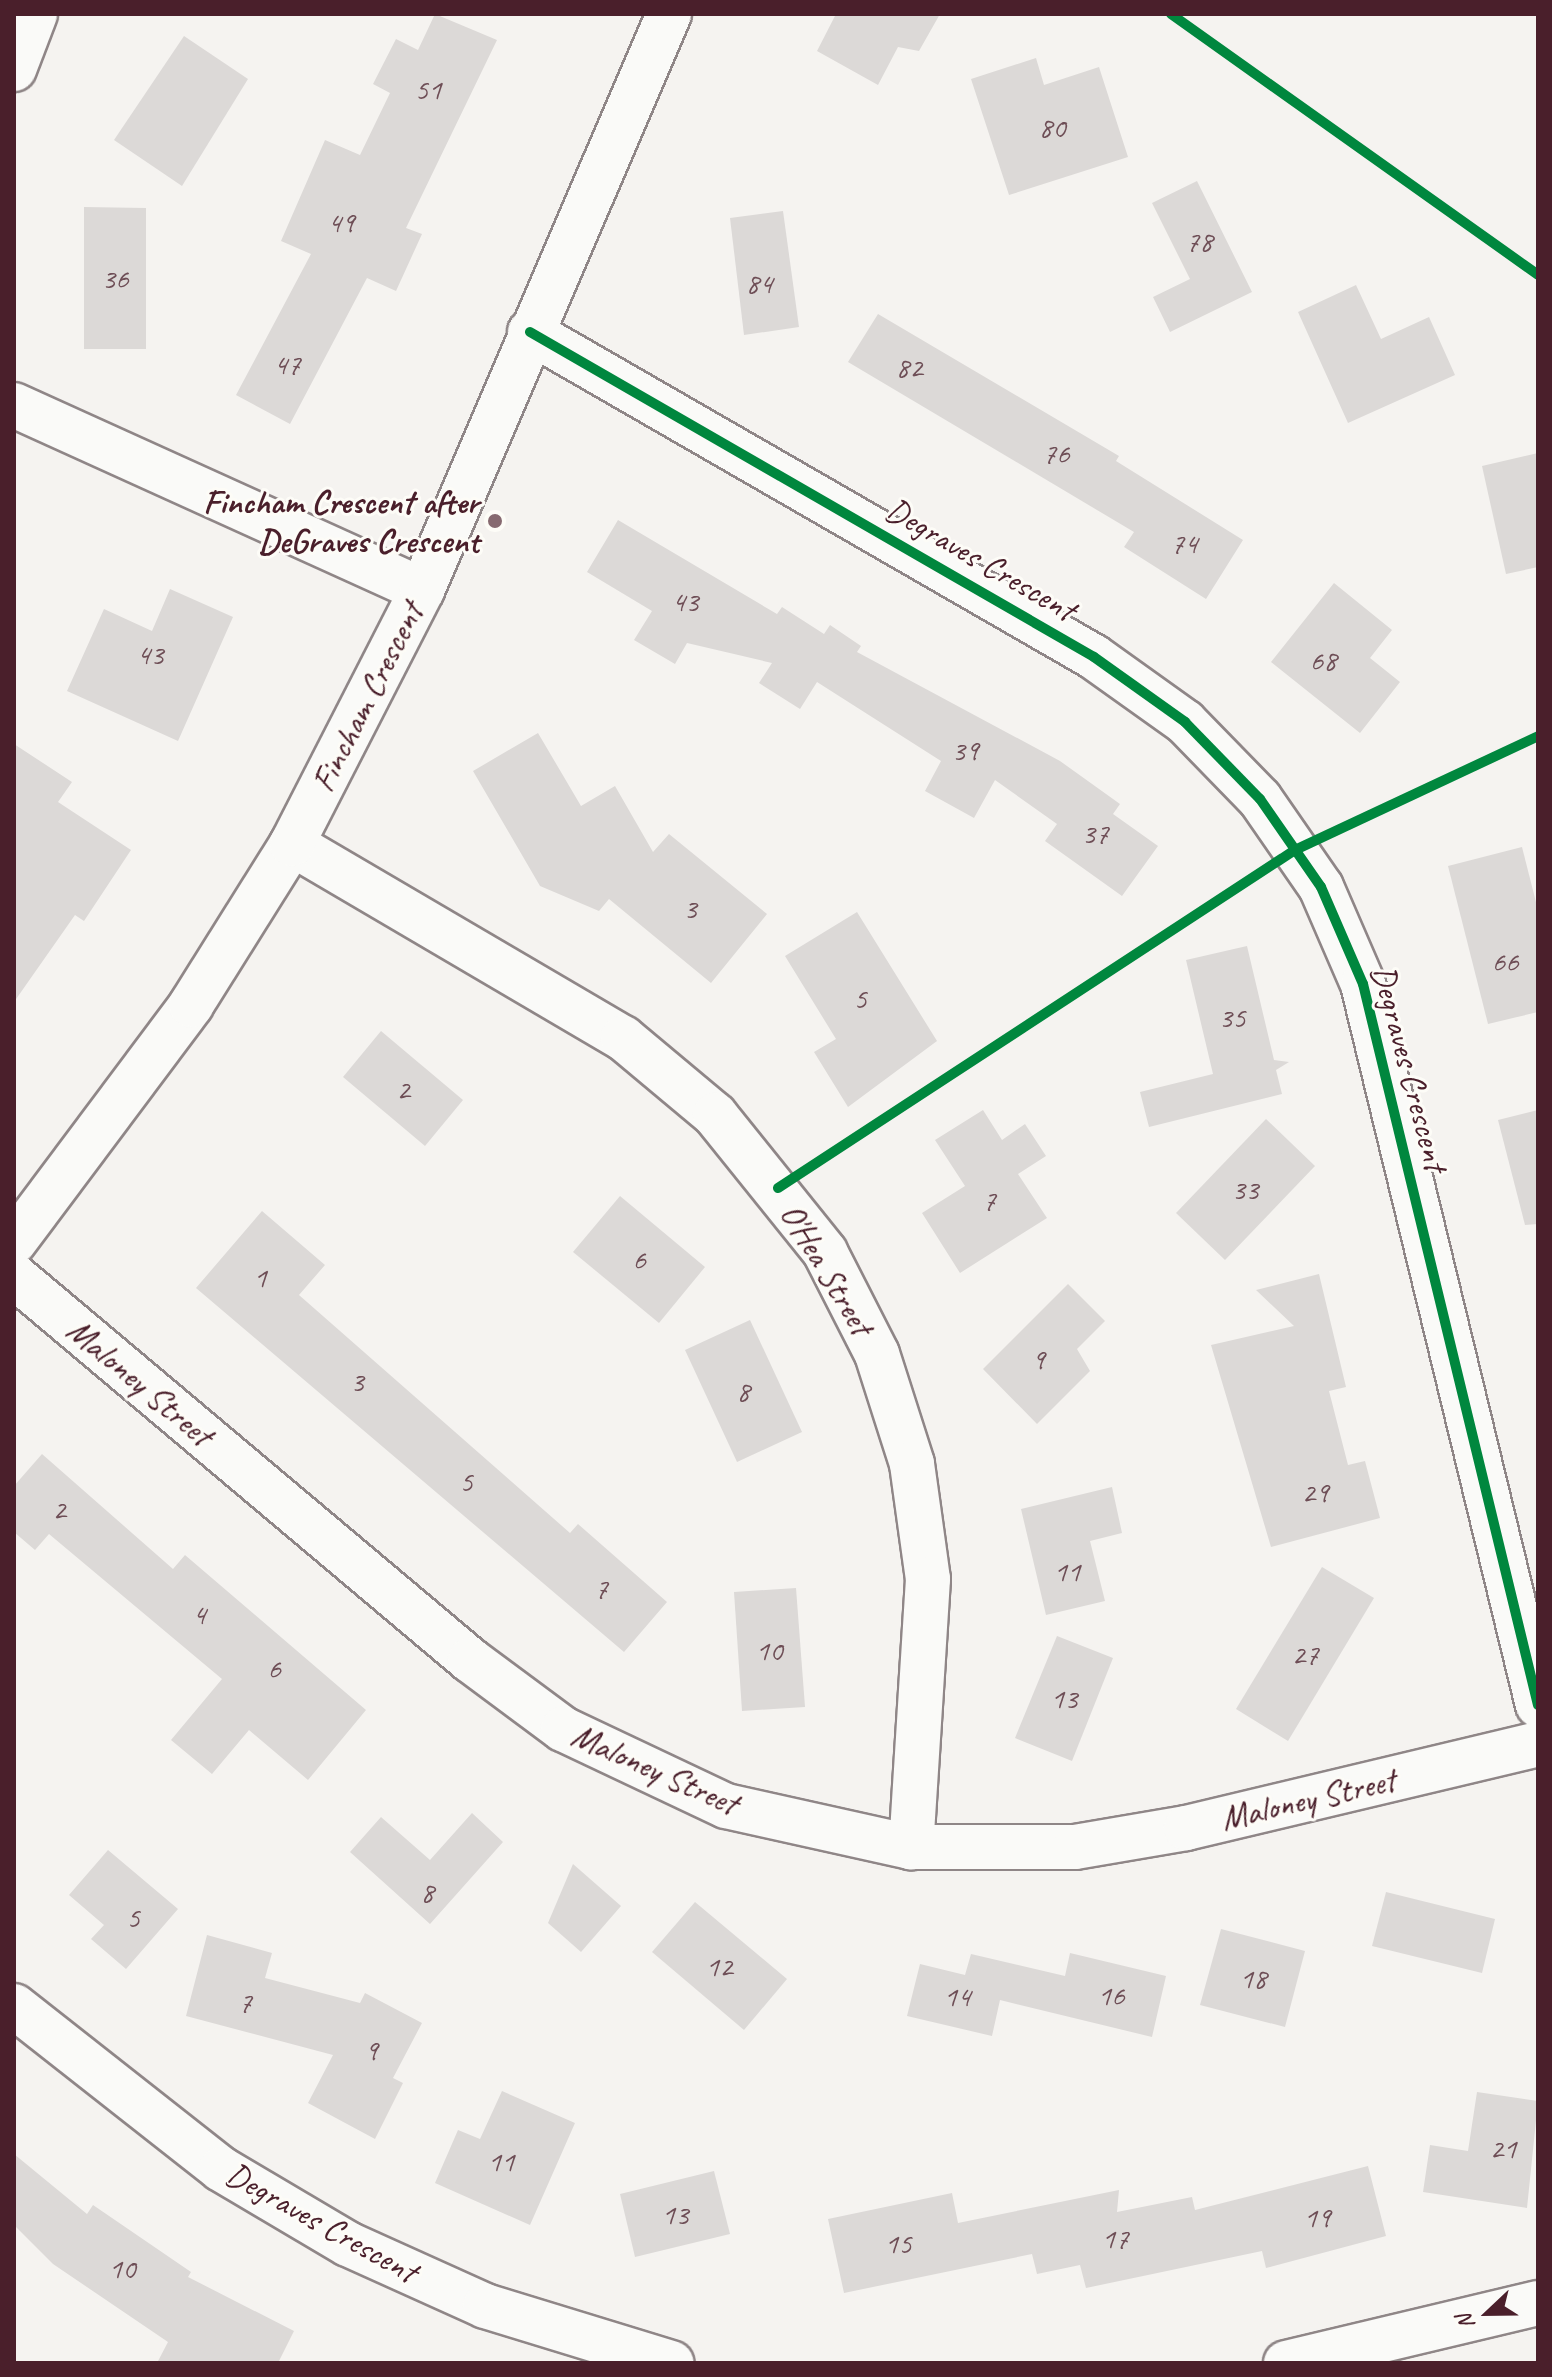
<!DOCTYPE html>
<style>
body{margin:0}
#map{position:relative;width:1552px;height:2377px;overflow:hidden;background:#f5f3f0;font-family:Caveat,sans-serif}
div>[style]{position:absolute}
.building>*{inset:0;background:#dcd9d7}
.roads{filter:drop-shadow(2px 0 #8f8687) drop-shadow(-2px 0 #8f8687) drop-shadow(0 2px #8f8687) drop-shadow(0 -2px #8f8687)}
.minor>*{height:44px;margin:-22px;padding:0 22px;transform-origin:22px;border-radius:22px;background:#fafaf8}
.cycleway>*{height:10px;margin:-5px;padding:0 5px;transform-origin:5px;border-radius:5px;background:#00873e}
.dots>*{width:22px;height:22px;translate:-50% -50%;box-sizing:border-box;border:4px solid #fdfcf7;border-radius:50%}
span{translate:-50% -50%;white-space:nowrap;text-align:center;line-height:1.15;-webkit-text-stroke:6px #fdfcf7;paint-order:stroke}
.number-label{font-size:30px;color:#6e4e56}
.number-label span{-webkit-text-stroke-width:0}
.poi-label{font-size:34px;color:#4a1f2b;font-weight:700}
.right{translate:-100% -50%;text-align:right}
.street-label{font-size:34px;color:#4a1f2b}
.frame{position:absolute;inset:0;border:16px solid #4a1f2b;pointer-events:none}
.north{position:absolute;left:1448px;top:2273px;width:80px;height:80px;-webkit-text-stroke:6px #fdfcf7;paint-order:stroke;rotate:248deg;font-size:22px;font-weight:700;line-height:32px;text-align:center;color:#4a1f2b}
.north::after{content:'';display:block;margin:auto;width:28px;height:36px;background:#4a1f2b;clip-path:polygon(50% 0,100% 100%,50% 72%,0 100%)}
</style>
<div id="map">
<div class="building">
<i style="clip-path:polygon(435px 14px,497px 40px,406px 228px,422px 234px,396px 291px,367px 278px,290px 424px,236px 395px,311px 254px,281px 241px,325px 140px,360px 155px,390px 93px,373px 84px,396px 39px,418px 50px)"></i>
<i style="clip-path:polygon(836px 14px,940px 14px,919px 51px,898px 47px,878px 85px,817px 51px)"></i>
<i style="clip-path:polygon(184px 36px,248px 79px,182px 186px,114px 140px)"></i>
<i style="clip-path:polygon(1036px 58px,1044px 85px,1099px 67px,1128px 157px,1009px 195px,971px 79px)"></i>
<i style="clip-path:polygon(1197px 181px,1252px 292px,1170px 332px,1153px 297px,1190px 279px,1152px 203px)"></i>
<i style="clip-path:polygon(84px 207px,146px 208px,146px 349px,84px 349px)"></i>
<i style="clip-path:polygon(783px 211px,799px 327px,744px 335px,730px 218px)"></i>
<i style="clip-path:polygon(1356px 285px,1381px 339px,1429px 317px,1455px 375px,1348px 423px,1298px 312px)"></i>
<i style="clip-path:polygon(878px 314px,1119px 456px,1116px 461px,1243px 540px,1206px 599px,1124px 547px,1134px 532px,848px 362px)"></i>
<i style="clip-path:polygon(1538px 453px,1538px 567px,1506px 574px,1482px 466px)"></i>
<i style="clip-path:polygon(618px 520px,777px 614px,782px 607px,824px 634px,830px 625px,861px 646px,857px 652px,1060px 761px,1120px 804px,1113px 814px,1158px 846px,1122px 896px,1045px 841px,1057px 824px,995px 780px,974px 818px,925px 791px,941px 761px,817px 682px,800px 709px,759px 683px,772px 663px,687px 643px,675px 664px,634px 640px,652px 611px,587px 572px)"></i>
<i style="clip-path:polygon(1334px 583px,1392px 630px,1370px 658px,1400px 682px,1360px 733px,1271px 662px)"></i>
<i style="clip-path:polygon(170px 589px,233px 617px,178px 741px,67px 691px,104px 609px,152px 631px)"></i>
<i style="clip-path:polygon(538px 733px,581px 806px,615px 786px,653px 852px,669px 834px,767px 914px,711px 983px,609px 899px,599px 911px,540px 886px,473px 771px)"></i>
<i style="clip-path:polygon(14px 744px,72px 782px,58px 802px,131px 850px,84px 921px,75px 915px,14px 1002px)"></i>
<i style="clip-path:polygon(1522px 847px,1538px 910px,1538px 1012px,1488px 1024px,1448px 866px)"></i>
<i style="clip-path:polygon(857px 912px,937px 1041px,848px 1107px,814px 1052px,836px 1039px,785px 956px)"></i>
<i style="clip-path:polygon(1247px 946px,1274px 1060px,1289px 1062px,1276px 1070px,1282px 1094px,1149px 1127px,1140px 1092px,1213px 1074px,1186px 960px)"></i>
<i style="clip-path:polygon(381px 1031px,463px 1100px,425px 1146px,343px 1077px)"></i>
<i style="clip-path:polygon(983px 1110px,1002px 1140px,1025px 1124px,1046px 1156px,1018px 1174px,1047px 1218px,960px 1273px,922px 1213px,965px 1186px,935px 1140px)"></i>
<i style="clip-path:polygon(1538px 1110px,1538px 1224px,1525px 1225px,1498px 1120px)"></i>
<i style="clip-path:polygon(1266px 1119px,1315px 1166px,1225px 1260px,1176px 1213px)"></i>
<i style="clip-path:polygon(620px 1196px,705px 1267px,659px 1323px,573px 1252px)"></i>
<i style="clip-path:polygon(262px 1211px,325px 1265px,299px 1295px,570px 1533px,578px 1524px,667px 1602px,624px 1652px,196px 1288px)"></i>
<i style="clip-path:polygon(1319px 1274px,1346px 1387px,1329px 1391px,1348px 1465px,1365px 1461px,1380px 1518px,1271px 1547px,1211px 1345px,1294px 1326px,1256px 1290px)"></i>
<i style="clip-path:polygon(1068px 1284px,1105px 1321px,1077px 1349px,1090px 1371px,1037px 1424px,983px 1369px)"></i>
<i style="clip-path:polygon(750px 1320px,802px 1432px,737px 1462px,685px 1350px)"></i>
<i style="clip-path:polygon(42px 1454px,173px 1569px,185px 1555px,366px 1710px,308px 1780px,249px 1730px,212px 1774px,171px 1740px,222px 1679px,49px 1534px,35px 1550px,14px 1532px,14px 1486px)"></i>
<i style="clip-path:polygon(1112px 1487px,1122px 1533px,1090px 1541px,1105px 1601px,1046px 1615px,1021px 1509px)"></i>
<i style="clip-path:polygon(1322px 1567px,1374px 1598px,1288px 1741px,1236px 1709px)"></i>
<i style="clip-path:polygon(796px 1588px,805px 1707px,742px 1711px,734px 1592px)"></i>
<i style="clip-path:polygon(1057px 1636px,1113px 1658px,1072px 1761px,1015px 1738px)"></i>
<i style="clip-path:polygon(472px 1813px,503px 1842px,430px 1924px,350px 1852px,381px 1817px,430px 1860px)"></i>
<i style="clip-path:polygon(108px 1850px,178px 1909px,126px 1969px,91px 1939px,104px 1925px,69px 1895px)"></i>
<i style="clip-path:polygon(573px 1864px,621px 1906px,581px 1952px,548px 1923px)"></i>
<i style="clip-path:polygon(1386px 1892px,1495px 1919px,1482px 1973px,1372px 1946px)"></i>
<i style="clip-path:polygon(695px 1902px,787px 1979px,744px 2030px,652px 1952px)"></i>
<i style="clip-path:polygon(1221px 1929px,1305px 1951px,1285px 2027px,1200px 2005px)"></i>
<i style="clip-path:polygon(207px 1935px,272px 1953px,265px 1978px,360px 2003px,365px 1993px,422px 2023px,393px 2078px,403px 2083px,375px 2139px,308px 2103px,333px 2055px,186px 2016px)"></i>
<i style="clip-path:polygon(1070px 1953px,1166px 1976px,1152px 2037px,1000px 2000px,992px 2036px,907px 2016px,920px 1964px,965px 1975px,971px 1954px,1065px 1976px)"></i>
<i style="clip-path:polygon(502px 2091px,575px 2123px,530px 2225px,435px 2183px,458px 2130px,480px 2139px)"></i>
<i style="clip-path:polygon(1477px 2092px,1538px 2101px,1527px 2208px,1423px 2192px,1430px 2145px,1468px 2151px)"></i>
<i style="clip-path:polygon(14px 2154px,87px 2214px,93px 2205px,191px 2272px,188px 2277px,294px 2331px,278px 2363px,157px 2363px,168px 2342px,53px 2264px,14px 2225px)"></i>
<i style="clip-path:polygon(1368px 2166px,1386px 2236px,1266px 2268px,1262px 2251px,1086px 2288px,1080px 2265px,1037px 2274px,1032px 2254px,844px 2293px,828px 2219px,952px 2193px,958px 2223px,1119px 2190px,1117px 2212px,1192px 2197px,1195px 2210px)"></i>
<i style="clip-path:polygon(714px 2171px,730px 2234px,635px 2257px,620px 2194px)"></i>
</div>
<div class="roads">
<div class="minor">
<i style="left:14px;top:69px;width:59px;rotate:-69.1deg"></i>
<i style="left:530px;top:332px;width:651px;rotate:29.95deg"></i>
<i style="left:1094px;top:657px;width:112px;rotate:35.5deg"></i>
<i style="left:1185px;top:722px;width:107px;rotate:45.8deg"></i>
<i style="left:1260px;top:799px;width:107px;rotate:55.3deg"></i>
<i style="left:1321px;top:887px;width:106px;rotate:66.6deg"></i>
<i style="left:1363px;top:984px;width:742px;rotate:76.36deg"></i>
<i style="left:14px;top:405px;width:448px;rotate:24.4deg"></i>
<i style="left:292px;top:844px;width:384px;rotate:30.4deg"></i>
<i style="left:623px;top:1038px;width:120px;rotate:39.9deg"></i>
<i style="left:715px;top:1115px;width:176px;rotate:51.2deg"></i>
<i style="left:825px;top:1252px;width:114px;rotate:63deg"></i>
<i style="left:877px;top:1354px;width:115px;rotate:72.3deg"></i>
<i style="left:912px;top:1464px;width:116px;rotate:82.1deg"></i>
<i style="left:928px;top:1579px;width:269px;rotate:93.6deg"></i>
<i style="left:14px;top:1242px;width:296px;rotate:-53.2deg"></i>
<i style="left:191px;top:1005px;width:190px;rotate:-57.9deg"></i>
<i style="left:292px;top:844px;width:285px;rotate:-62.9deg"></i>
<i style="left:422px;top:590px;width:627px;rotate:-66.79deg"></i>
<i style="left:14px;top:1276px;width:596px;rotate:40.1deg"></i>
<i style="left:470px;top:1660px;width:116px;rotate:36.6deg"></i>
<i style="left:563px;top:1729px;width:180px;rotate:25.3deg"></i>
<i style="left:726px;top:1806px;width:189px;rotate:12.5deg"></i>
<i style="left:911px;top:1847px;width:164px"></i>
<i style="left:1075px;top:1847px;width:113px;rotate:-9.7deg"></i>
<i style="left:1186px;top:1828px;width:362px;rotate:-13.4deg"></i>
<i style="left:14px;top:2006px;width:263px;rotate:38.2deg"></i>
<i style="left:221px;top:2169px;width:147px;rotate:30.6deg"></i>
<i style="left:348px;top:2244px;width:150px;rotate:24.3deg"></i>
<i style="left:485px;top:2306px;width:195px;rotate:17deg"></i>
<i style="left:1286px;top:2363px;width:259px;rotate:-13.4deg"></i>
</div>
</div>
<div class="cycleway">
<i style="left:1171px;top:14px;width:450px;rotate:35.4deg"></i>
<i style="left:530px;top:332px;width:651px;rotate:29.95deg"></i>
<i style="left:1094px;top:657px;width:112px;rotate:35.5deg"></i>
<i style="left:1185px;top:722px;width:107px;rotate:45.8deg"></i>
<i style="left:1260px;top:799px;width:107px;rotate:55.3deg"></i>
<i style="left:1321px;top:887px;width:106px;rotate:66.6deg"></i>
<i style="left:1363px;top:984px;width:742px;rotate:76.36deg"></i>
<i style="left:778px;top:1188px;width:618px;rotate:-33.18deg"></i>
<i style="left:1295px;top:850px;width:268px;rotate:-25.1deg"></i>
</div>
<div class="dots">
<i style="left:495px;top:521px;background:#866970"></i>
</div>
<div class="number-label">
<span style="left:428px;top:89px">51</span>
<span style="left:1052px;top:127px">80</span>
<span style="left:341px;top:222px">49</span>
<span style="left:1199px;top:241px">78</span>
<span style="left:115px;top:278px">36</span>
<span style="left:759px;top:283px">84</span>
<span style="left:287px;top:364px">47</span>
<span style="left:909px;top:367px">82</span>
<span style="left:1056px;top:453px">76</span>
<span style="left:1184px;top:543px">74</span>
<span style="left:685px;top:601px">43</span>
<span style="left:150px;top:654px">43</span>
<span style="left:1323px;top:660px">68</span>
<span style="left:965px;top:750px">39</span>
<span style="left:1095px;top:833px">37</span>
<span style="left:690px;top:908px">3</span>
<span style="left:1505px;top:961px">66</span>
<span style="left:860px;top:998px">5</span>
<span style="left:1232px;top:1017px">35</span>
<span style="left:403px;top:1089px">2</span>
<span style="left:1245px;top:1189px">33</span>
<span style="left:989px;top:1200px">7</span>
<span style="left:639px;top:1259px">6</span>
<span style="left:260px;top:1277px">1</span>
<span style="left:1038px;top:1359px">9</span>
<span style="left:357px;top:1381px">3</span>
<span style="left:743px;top:1391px">8</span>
<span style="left:466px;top:1481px">5</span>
<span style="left:1315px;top:1492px">29</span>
<span style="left:59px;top:1509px">2</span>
<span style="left:1067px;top:1571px">11</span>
<span style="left:601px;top:1588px">7</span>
<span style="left:199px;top:1614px">4</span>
<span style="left:769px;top:1650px">10</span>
<span style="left:1305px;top:1654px">27</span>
<span style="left:274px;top:1668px">6</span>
<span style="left:1064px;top:1698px">13</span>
<span style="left:427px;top:1892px">8</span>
<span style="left:133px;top:1917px">5</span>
<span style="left:719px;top:1966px">12</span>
<span style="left:1253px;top:1978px">18</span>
<span style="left:1111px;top:1995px">16</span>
<span style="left:957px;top:1996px">14</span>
<span style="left:245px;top:2002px">7</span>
<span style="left:371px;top:2050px">9</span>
<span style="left:1503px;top:2148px">21</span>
<span style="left:501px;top:2161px">11</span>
<span style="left:675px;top:2214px">13</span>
<span style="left:1317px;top:2217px">19</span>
<span style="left:1115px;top:2238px">17</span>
<span style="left:898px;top:2243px">15</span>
<span style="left:122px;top:2268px">10</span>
</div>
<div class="poi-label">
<span class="right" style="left:479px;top:521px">Fincham Crescent after<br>DeGraves Crescent</span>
</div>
<div class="street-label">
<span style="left:981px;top:559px;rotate:30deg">Degraves Crescent</span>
<span style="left:367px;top:697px;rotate:-63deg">Fincham Crescent</span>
<span style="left:1410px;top:1068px;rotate:75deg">Degraves Crescent</span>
<span style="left:827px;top:1269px;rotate:59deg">O'Hea Street</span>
<span style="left:140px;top:1382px;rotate:40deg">Maloney Street</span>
<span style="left:655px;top:1769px;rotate:24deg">Maloney Street</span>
<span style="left:1308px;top:1799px;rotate:-13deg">Maloney Street</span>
<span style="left:322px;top:2222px;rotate:29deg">Degraves Crescent</span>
</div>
<div class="frame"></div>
<div class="north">N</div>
</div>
